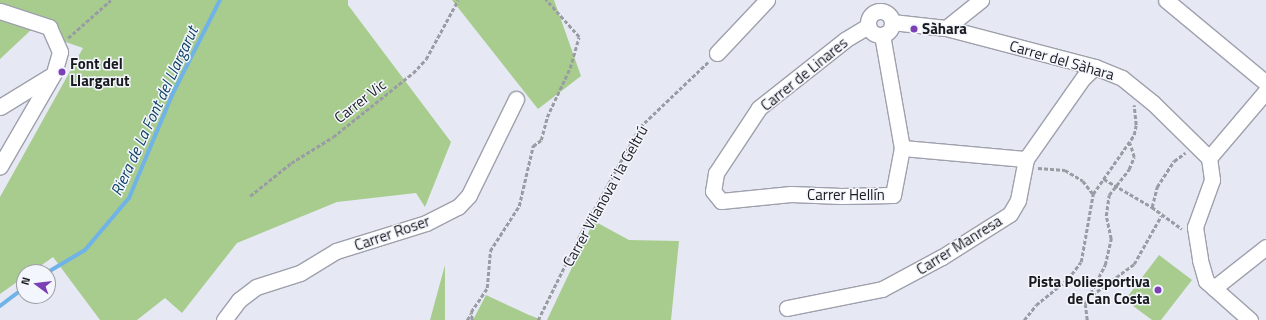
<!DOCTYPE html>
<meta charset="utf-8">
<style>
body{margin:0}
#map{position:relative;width:1266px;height:320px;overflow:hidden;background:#e6e9f4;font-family:"Titillium Web",sans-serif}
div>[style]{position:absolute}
.green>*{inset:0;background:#a8cc8e}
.stream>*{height:4px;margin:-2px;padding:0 2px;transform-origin:2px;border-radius:2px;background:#70b3e7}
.path>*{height:2.5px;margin-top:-1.25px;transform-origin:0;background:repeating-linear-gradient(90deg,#9a9ca4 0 4px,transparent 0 6px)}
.roads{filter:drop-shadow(1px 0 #9ea1ac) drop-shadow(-1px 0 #9ea1ac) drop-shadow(0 1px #9ea1ac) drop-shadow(0 -1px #9ea1ac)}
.minor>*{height:15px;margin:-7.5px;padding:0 7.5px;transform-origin:7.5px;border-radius:7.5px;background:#fff}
.minor>.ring{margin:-7.5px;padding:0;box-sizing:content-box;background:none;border:15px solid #fff;border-radius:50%}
.dots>*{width:11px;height:11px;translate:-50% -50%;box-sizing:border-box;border:2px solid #f4f6fd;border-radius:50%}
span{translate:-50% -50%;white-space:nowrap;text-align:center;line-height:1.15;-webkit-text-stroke:3px #f4f6fd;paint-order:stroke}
.poi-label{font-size:15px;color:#1a1b1f;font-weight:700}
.left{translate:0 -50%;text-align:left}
.right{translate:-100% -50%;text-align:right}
.street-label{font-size:15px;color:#1a1b1f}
.water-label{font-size:16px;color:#0e4264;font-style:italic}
.north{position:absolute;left:16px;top:264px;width:40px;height:40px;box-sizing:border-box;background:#f4f6fd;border:1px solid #9d9ea4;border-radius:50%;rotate:285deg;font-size:11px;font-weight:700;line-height:16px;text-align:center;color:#1a1b1f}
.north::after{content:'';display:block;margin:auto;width:14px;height:18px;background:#7b40b6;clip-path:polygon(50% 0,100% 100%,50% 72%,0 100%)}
</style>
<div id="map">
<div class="green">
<i style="clip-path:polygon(0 0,348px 0,348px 5px,451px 142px,425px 207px,416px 193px,337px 202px,237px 243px,182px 313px,165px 298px,137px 320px,100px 320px,53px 257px,32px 272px,24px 272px,24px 277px,0 294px,0 197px,83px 48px,31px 30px,0 59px)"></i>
<i style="clip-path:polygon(452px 0,554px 0,581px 76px,538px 109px)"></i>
<i style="clip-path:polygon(594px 221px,629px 240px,679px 241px,671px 320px,547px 320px)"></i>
<i style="clip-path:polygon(1159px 255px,1192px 280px,1161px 320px,1152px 320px,1125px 300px)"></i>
<i style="clip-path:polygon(445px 265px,445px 320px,430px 320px)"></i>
<i style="clip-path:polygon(486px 295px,529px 315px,542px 320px,473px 320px)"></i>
</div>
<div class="stream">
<i style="left:48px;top:272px;width:43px;rotate:-30.7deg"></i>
<i style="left:85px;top:250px;width:68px;rotate:-49.8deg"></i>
<i style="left:129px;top:198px;width:112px;rotate:-67.3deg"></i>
<i style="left:172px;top:95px;width:106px;rotate:-63.2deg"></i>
<i style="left:0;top:306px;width:30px;rotate:-37deg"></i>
</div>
<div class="path">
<i style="left:68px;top:38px;width:57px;rotate:-41.5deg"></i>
<i style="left:1038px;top:168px;width:27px;rotate:4deg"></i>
<i style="left:1065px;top:170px;width:21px;rotate:31deg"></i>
<i style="left:1083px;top:181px;width:16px;rotate:52deg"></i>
<i style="left:1104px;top:179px;width:56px;rotate:30.3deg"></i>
<i style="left:1152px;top:207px;width:37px;rotate:36deg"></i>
<i style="left:250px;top:196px;width:53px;rotate:-38.8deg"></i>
<i style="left:291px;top:163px;width:49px;rotate:-31.8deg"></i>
<i style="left:333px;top:137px;width:102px;rotate:-38.7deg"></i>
<i style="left:413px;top:73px;width:19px;rotate:-47deg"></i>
<i style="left:426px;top:59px;width:67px;rotate:-61.5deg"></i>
<i style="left:1152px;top:207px;width:21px;rotate:-76deg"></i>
<i style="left:1157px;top:187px;width:31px;rotate:-57deg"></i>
<i style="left:1174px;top:161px;width:14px;rotate:-36deg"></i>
<i style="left:1092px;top:295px;width:52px;rotate:-36.4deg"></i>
<i style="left:1134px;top:264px;width:55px;rotate:-60.6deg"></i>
<i style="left:467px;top:320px;width:7px;rotate:-56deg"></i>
<i style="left:472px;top:320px;width:8px;rotate:-97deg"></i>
<i style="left:471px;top:312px;width:29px;rotate:-56deg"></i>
<i style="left:487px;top:288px;width:37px;rotate:-85deg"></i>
<i style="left:490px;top:251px;width:54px;rotate:-57.2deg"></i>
<i style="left:519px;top:206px;width:62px;rotate:-76.9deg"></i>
<i style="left:533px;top:146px;width:10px;rotate:-37deg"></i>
<i style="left:541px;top:140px;width:24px;rotate:-75deg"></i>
<i style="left:547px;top:117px;width:54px;rotate:-64.9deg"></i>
<i style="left:570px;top:68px;width:32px;rotate:-74deg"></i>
<i style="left:579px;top:37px;width:50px;rotate:-131.7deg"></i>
<i style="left:538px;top:320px;width:99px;rotate:-63.7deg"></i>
<i style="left:582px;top:231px;width:119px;rotate:-60.9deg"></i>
<i style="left:640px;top:127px;width:94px;rotate:-43.7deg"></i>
<i style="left:1024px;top:320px;width:19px;rotate:-51deg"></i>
<i style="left:1036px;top:305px;width:41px;rotate:-39.1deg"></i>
<i style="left:1068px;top:279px;width:21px;rotate:-53deg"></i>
<i style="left:1081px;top:262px;width:69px;rotate:-80deg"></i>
<i style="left:1093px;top:194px;width:72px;rotate:-55.2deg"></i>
<i style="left:1134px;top:135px;width:10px;rotate:-79deg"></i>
<i style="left:1136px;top:125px;width:20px;rotate:-96deg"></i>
<i style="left:1087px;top:320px;width:16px;rotate:-97deg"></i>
<i style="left:1085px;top:304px;width:44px;rotate:-62.9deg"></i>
<i style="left:1105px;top:265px;width:27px;rotate:-77deg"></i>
<i style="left:1111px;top:239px;width:24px;rotate:-102deg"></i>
<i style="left:1106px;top:216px;width:21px;rotate:-82deg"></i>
<i style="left:1109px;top:195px;width:33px;rotate:-52deg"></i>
<i style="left:1129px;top:169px;width:13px;rotate:-67deg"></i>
<i style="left:1134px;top:157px;width:14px;rotate:-107deg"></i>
</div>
<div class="roads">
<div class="minor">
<i style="left:1166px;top:0;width:130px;rotate:39.7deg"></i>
<i style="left:0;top:11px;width:52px;rotate:18.1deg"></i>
<i style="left:49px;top:27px;width:27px;rotate:66deg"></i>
<i style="left:60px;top:52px;width:22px;rotate:106deg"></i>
<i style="left:54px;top:73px;width:108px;rotate:120.1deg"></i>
<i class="ring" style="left:868px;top:11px;width:9px;height:9px"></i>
<i style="left:892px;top:22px;width:54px;rotate:6.3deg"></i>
<i style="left:946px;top:28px;width:154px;rotate:14.7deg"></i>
<i style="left:1095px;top:67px;width:29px;rotate:22deg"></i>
<i style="left:1122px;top:78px;width:40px;rotate:39deg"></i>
<i style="left:1153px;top:103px;width:78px;rotate:44.5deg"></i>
<i style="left:1209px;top:158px;width:22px;rotate:82deg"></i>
<i style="left:1212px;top:180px;width:50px;rotate:109.9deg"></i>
<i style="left:1195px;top:227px;width:33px;rotate:81deg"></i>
<i style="left:1200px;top:260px;width:22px;rotate:74deg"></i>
<i style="left:1206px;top:281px;width:59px;rotate:41.6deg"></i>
<i style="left:868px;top:26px;width:27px;rotate:149deg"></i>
<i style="left:845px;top:40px;width:110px;rotate:141.7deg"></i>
<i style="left:759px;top:108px;width:78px;rotate:123.5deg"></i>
<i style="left:716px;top:173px;width:18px;rotate:99deg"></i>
<i style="left:713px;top:191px;width:13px;rotate:51deg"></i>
<i style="left:721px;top:201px;width:70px;rotate:-5.7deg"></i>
<i style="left:791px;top:194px;width:50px;rotate:2.3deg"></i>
<i style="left:841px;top:196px;width:52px;rotate:-1.1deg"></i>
<i style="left:893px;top:195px;width:48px;rotate:-79.2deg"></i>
<i style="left:902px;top:148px;width:115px;rotate:-100deg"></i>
<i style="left:946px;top:28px;width:45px;rotate:-38.7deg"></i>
<i style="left:717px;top:53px;width:73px;rotate:-46.7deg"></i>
<i style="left:0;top:107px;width:61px;rotate:-31.6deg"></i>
<i style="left:902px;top:148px;width:124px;rotate:5.1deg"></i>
<i style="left:1209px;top:158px;width:88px;rotate:-49.6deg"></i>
<i style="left:1214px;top:288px;width:66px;rotate:-38.3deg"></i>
<i style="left:787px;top:308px;width:97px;rotate:-11.3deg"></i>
<i style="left:882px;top:289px;width:68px;rotate:-28.1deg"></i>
<i style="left:942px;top:257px;width:80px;rotate:-32.3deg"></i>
<i style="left:1010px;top:214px;width:16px;rotate:-60deg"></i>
<i style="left:1018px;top:200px;width:42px;rotate:-79deg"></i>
<i style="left:1026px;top:159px;width:99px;rotate:-54.9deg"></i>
<i style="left:1083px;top:78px;width:16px;rotate:-43deg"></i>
<i style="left:224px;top:320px;width:25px;rotate:-53deg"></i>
<i style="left:239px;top:300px;width:21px;rotate:-37deg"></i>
<i style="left:256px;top:287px;width:46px;rotate:-17.7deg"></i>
<i style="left:300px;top:273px;width:42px;rotate:-31.4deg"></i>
<i style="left:336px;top:251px;width:94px;rotate:-17.3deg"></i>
<i style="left:426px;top:223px;width:36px;rotate:-27deg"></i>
<i style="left:458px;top:207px;width:16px;rotate:-47deg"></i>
<i style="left:469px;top:195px;width:107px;rotate:-63.9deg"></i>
</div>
</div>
<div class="dots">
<i style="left:914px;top:29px;background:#7b40b6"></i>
<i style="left:62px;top:72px;background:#7b40b6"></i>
<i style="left:1158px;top:290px;background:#7b40b6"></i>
</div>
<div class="poi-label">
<span class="left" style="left:922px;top:29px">Sàhara</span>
<span class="left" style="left:70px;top:72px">Font del<br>Llargarut</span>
<span class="right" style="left:1150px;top:290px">Pista Poliesportiva<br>de Can Costa</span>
</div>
<div class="street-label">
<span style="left:1062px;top:60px;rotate:16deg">Carrer del Sàhara</span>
<span style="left:804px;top:74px;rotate:-39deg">Carrer de Linares</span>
<span style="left:360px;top:101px;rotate:-38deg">Carrer Vic</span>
<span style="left:846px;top:195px">Carrer Hellín</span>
<span style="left:605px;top:196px;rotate:-61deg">Carrer Vilanova i la Geltrú</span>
<span style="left:392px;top:233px;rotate:-19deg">Carrer Roser</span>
<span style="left:959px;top:245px;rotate:-32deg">Carrer Manresa</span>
</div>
<div class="water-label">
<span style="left:154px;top:111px;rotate:-65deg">Riera de La Font del Llargarut</span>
</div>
<div class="north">N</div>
</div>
